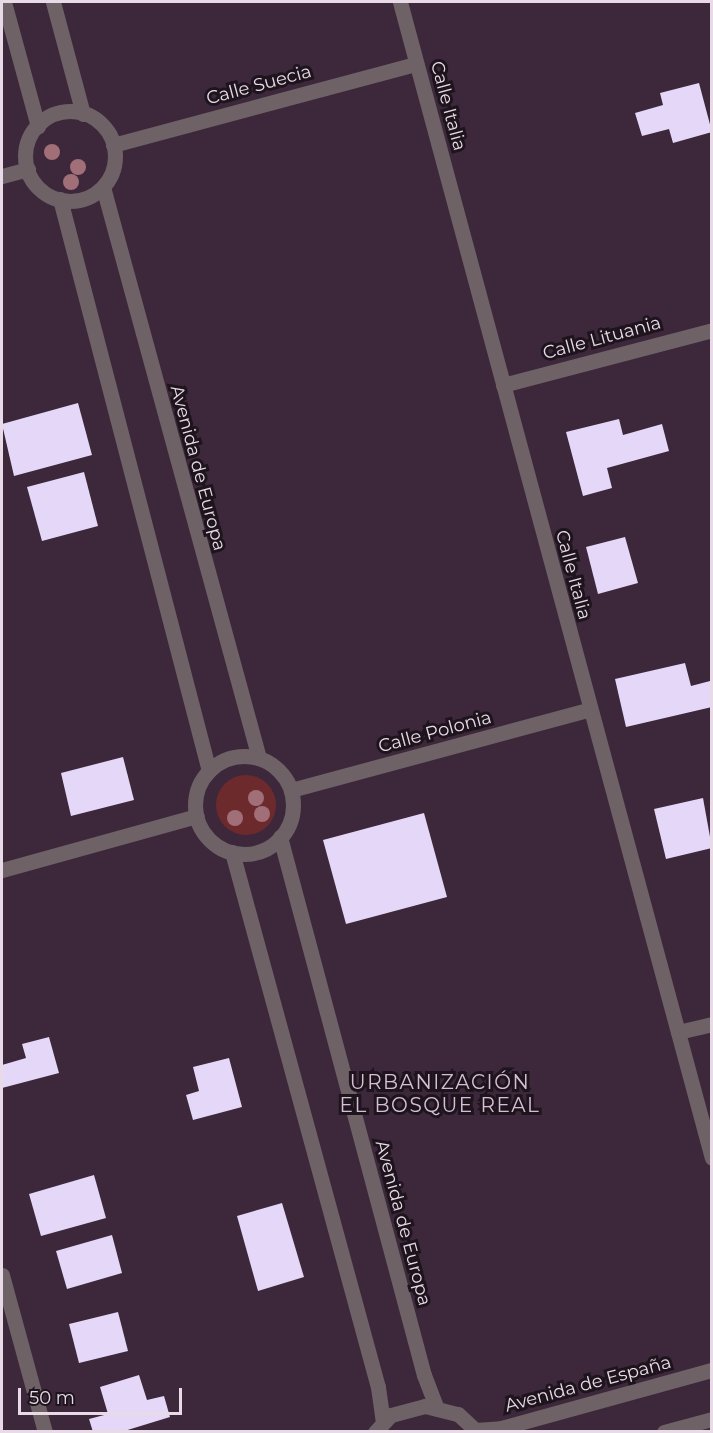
<!DOCTYPE html>
<meta charset="utf-8">
<style>
body{margin:0}
#map{position:relative;width:713px;height:1433px;overflow:hidden;background:#3c283a;font-family:Montserrat,sans-serif}
div>[style]{position:absolute}
.green>*{inset:0;background:#6d2a2d}
.round{border-radius:50%}
.building>*{inset:0;background:#e5d7f8}
.minor>*{height:15px;margin:-7.5px;padding:0 7.5px;transform-origin:7.5px;border-radius:7.5px;background:#6f6266}
.minor>.ring{margin:-7.5px;padding:0;box-sizing:content-box;background:none;border:15px solid #6f6266;border-radius:50%}
.trees>*{width:16px;height:16px;margin:-8px;border-radius:50%;background:#a16f77}
span{translate:-50% -50%;white-space:nowrap;text-align:center;line-height:1.15;-webkit-text-stroke:6px #1e141d;paint-order:stroke}
.street-label{font-size:18px;color:#e8dbe7}
.neighbourhood-label{font-size:20px;color:#d8bed5;letter-spacing:1.5px}
.frame{position:absolute;inset:0;border:3px solid #e8dbe7;pointer-events:none}
.scale{position:absolute;left:18px;top:1388px;width:164px;height:27px;box-sizing:border-box;border:3px solid #e8dbe7;border-top:0;padding-left:8px;font-size:18px;line-height:21px;white-space:nowrap;color:#e8dbe7;-webkit-text-stroke:4px #1e141d;paint-order:stroke}
</style>
<div id="map">
<div class="green">
<i class="round" style="left:216px;top:775px;width:60px;height:60px"></i>
</div>
<div class="building">
<i style="clip-path:polygon(699px 83px,712px 132px,673px 143px,669px 129px,642px 136px,635px 113px,663px 105px,660px 93px)"></i>
<i style="clip-path:polygon(78px 403px,92px 455px,14px 476px,2px 424px)"></i>
<i style="clip-path:polygon(619px 419px,623px 435px,662px 424px,669px 451px,607px 468px,612px 488px,583px 496px,566px 432px)"></i>
<i style="clip-path:polygon(84px 472px,98px 526px,42px 541px,27px 487px)"></i>
<i style="clip-path:polygon(625px 537px,638px 583px,598px 594px,586px 547px)"></i>
<i style="clip-path:polygon(685px 663px,691px 686px,710px 681px,712px 707px,626px 727px,615px 679px)"></i>
<i style="clip-path:polygon(123px 757px,134px 800px,71px 816px,61px 773px)"></i>
<i style="clip-path:polygon(703px 798px,712px 848px,666px 859px,654px 809px)"></i>
<i style="clip-path:polygon(424px 813px,447px 897px,346px 924px,323px 840px)"></i>
<i style="clip-path:polygon(49px 1037px,59px 1073px,2px 1088px,2px 1065px,26px 1058px,22px 1044px)"></i>
<i style="clip-path:polygon(229px 1058px,242px 1107px,193px 1120px,186px 1095px,199px 1091px,193px 1067px)"></i>
<i style="clip-path:polygon(94px 1175px,106px 1218px,41px 1236px,29px 1194px)"></i>
<i style="clip-path:polygon(282px 1203px,304px 1277px,258px 1291px,237px 1216px)"></i>
<i style="clip-path:polygon(112px 1235px,122px 1273px,67px 1289px,56px 1251px)"></i>
<i style="clip-path:polygon(118px 1312px,128px 1351px,79px 1363px,69px 1324px)"></i>
<i style="clip-path:polygon(139px 1375px,147px 1400px,164px 1396px,170px 1417px,121px 1432px,93px 1432px,89px 1419px,108px 1414px,100px 1387px)"></i>
</div>
<div class="minor">
<i style="left:4px;top:2px;width:129px;rotate:74.7deg"></i>
<i style="left:53px;top:2px;width:116px;rotate:75deg"></i>
<i style="left:400px;top:2px;width:1197px;rotate:74.9deg"></i>
<i class="ring" style="left:25px;top:111px;width:75px;height:75px"></i>
<i style="left:113px;top:145px;width:314px;rotate:-15deg"></i>
<i style="left:2px;top:176px;width:27px;rotate:-15deg"></i>
<i style="left:103px;top:187px;width:592px;rotate:74.72deg"></i>
<i style="left:60px;top:199px;width:591px;rotate:75.4deg"></i>
<i style="left:503px;top:385px;width:216px;rotate:-14.7deg"></i>
<i class="ring" style="left:195px;top:756px;width:83px;height:83px"></i>
<i style="left:291px;top:790px;width:308px;rotate:-15.1deg"></i>
<i style="left:280px;top:837px;width:557px;rotate:75.02deg"></i>
<i style="left:424px;top:1375px;width:36px;rotate:69deg"></i>
<i style="left:232px;top:852px;width:555px;rotate:74.74deg"></i>
<i style="left:378px;top:1387px;width:36px;rotate:82deg"></i>
<i style="left:2px;top:870px;width:202px;rotate:-15.5deg"></i>
<i style="left:678px;top:1032px;width:35px;rotate:-13deg"></i>
<i style="left:2px;top:1275px;width:163px;rotate:74.7deg"></i>
<i style="left:475px;top:1430px;width:26px;rotate:-4deg"></i>
<i style="left:501px;top:1428px;width:219px;rotate:-15.4deg"></i>
<i style="left:375px;top:1432px;width:23px;rotate:-47deg"></i>
<i style="left:391px;top:1415px;width:35px;rotate:-15deg"></i>
<i style="left:425px;top:1406px;width:34px;rotate:14deg"></i>
<i style="left:458px;top:1414px;width:26px;rotate:43deg"></i>
<i style="left:664px;top:1432px;width:50px;rotate:-15.2deg"></i>
</div>
<div class="trees">
<i style="left:52px;top:152px"></i>
<i style="left:78px;top:167px"></i>
<i style="left:71px;top:182px"></i>
<i style="left:256px;top:798px"></i>
<i style="left:262px;top:814px"></i>
<i style="left:235px;top:818px"></i>
</div>
<div class="street-label">
<span style="left:259px;top:85px;rotate:-15deg">Calle Suecia</span>
<span style="left:448px;top:106px;rotate:75deg">Calle Italia</span>
<span style="left:602px;top:338px;rotate:-15deg">Calle Lituania</span>
<span style="left:198px;top:468px;rotate:75deg">Avenida de Europa</span>
<span style="left:573px;top:575px;rotate:75deg">Calle Italia</span>
<span style="left:435px;top:732px;rotate:-15deg">Calle Polonia</span>
<span style="left:403px;top:1223px;rotate:75deg">Avenida de Europa</span>
<span style="left:588px;top:1384px;rotate:-15deg">Avenida de España</span>
</div>
<div class="neighbourhood-label">
<span style="left:440px;top:1094px">URBANIZACIÓN<br>EL BOSQUE REAL</span>
</div>
<div class="frame"></div>
<div class="scale">50 m</div>
</div>
